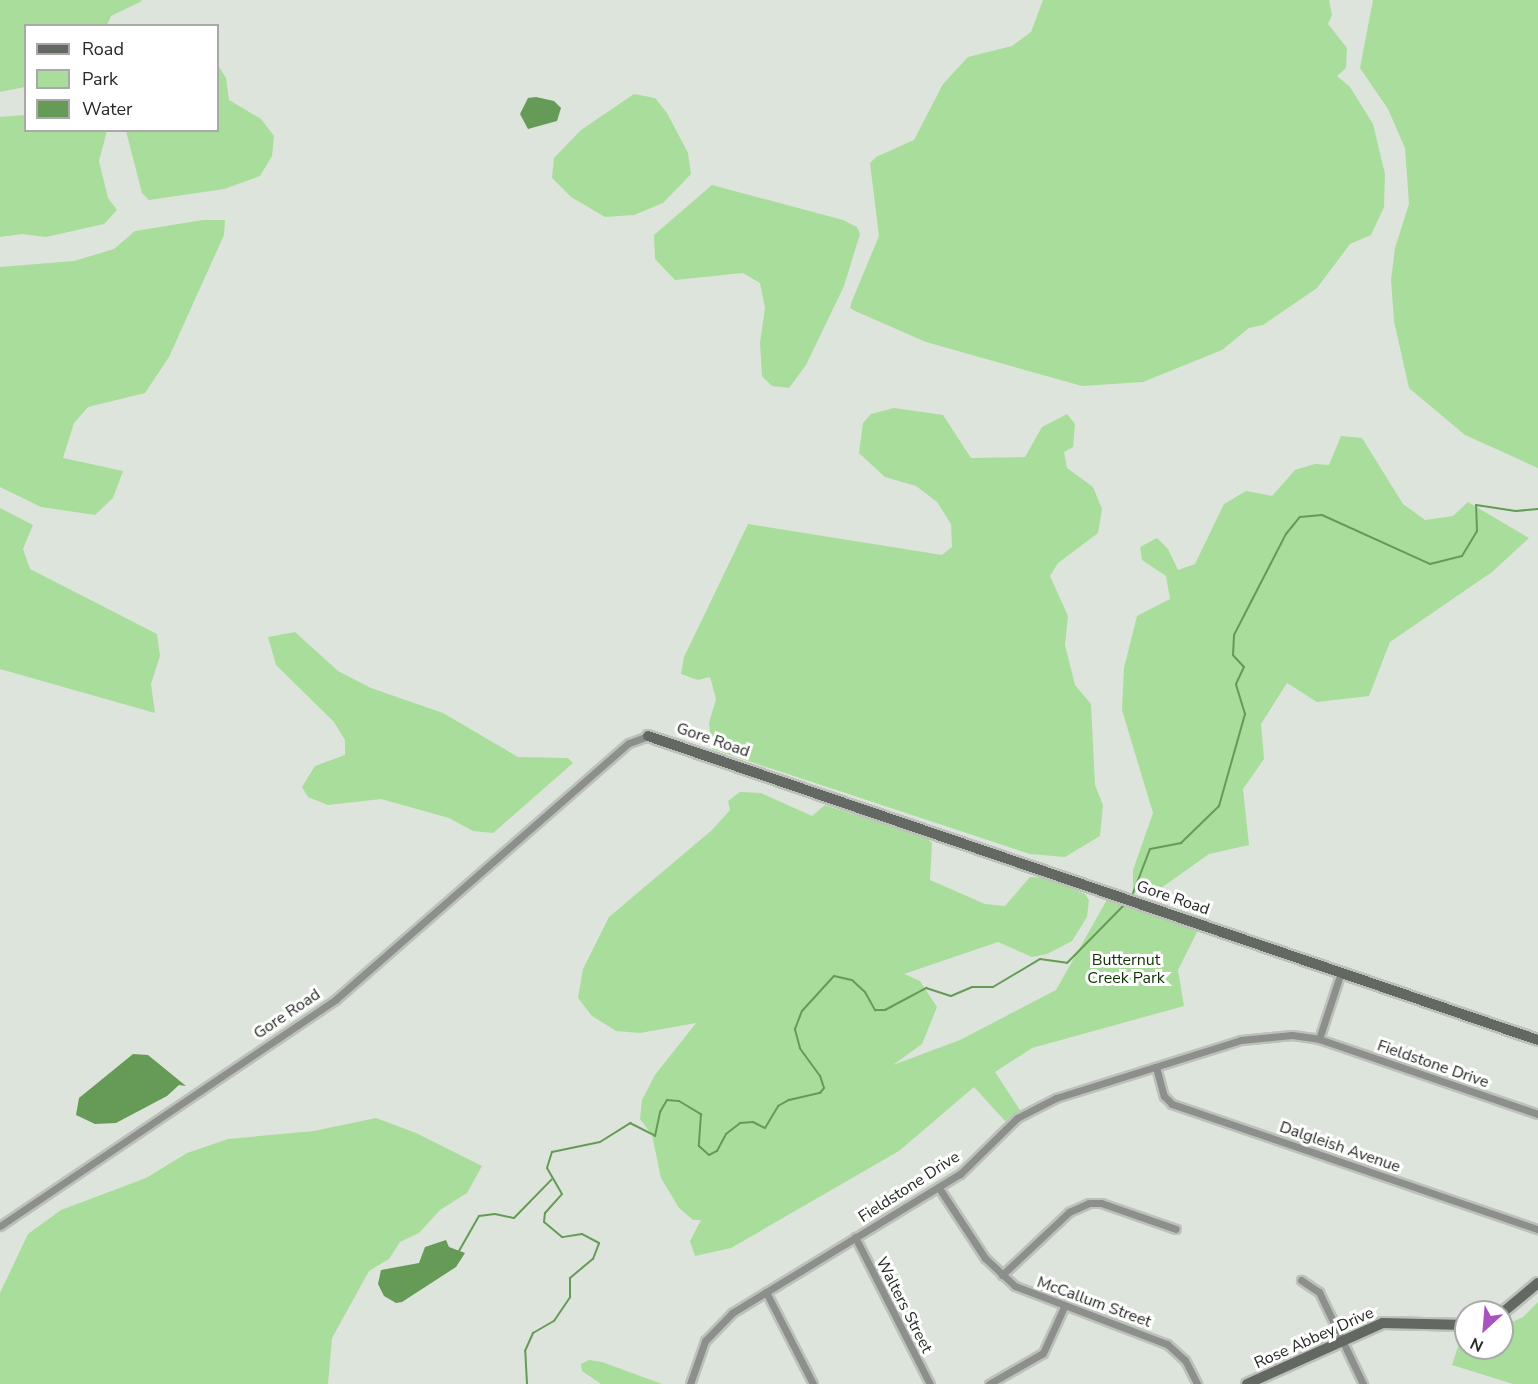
<!DOCTYPE html>
<style>
body{margin:0}
#map{position:relative;width:1538px;height:1384px;overflow:hidden;background:#dde4db;font-family:"Nunito Sans",sans-serif}
div>[style]{position:absolute}
.green>*{inset:0;background:#a9dd9b}
.water>*{inset:0;background:#669b57}
.stream>*{height:2px;margin:-1px;padding:0 1px;transform-origin:1px;border-radius:1px;background:#669b57}
.roads{filter:drop-shadow(2px 0 #bcc2ba) drop-shadow(-2px 0 #bcc2ba) drop-shadow(0 2px #bcc2ba) drop-shadow(0 -2px #bcc2ba)}
.street>*{height:7px;margin:-3.5px;padding:0 3.5px;transform-origin:3.5px;border-radius:3.5px;background:#8c8f8b}
.secondary>*{height:10px;margin:-5px;padding:0 5px;transform-origin:5px;border-radius:5px;background:#636862}
span{translate:-50% -50%;white-space:nowrap;text-align:center;line-height:1.15;-webkit-text-stroke:6px #fff;paint-order:stroke}
.street-label{font-size:16px;color:#262925}
.park-label{font-size:16px;color:#0f3303}
.legend{position:absolute;left:24px;top:24px;width:195px;height:108px;box-sizing:border-box;background:#fff;border:2px solid #a8a9a8;margin:0;padding:8px 10px;list-style:none;font-size:18px;color:#262925}
.legend li{display:flex;align-items:center;gap:12px;height:30px}
.legend b{width:30px;border:2px solid #a8a9a8}
.north{position:absolute;left:1454px;top:1300px;width:60px;height:60px;box-sizing:border-box;background:#fff;border:2px solid #a8a9a8;border-radius:50%;rotate:206deg;font-size:16px;font-weight:700;line-height:24px;text-align:center;color:#262925}
.north::after{content:'';display:block;margin:auto;width:21px;height:27px;background:#a952c0;clip-path:polygon(50% 0,100% 100%,50% 72%,0 100%)}
</style>
<div id="map">
<div class="green">
<i style="clip-path:polygon(0 0,141px 0,142px 1px,111px 16px,107px 25px,26px 26px,25px 87px,0 92px)"></i>
<i style="clip-path:polygon(1043px 0,1329px 0,1332px 15px,1328px 24px,1347px 48px,1346px 68px,1337px 76px,1350px 87px,1373px 124px,1385px 174px,1384px 207px,1371px 235px,1350px 244px,1317px 288px,1263px 325px,1249px 328px,1222px 350px,1143px 382px,1082px 386px,926px 342px,855px 311px,850px 308px,852px 301px,879px 236px,870px 163px,876px 157px,914px 140px,943px 84px,968px 57px,1012px 46px,1031px 32px)"></i>
<i style="clip-path:polygon(1373px 0,1538px 0,1538px 468px,1465px 435px,1409px 388px,1394px 321px,1391px 280px,1395px 248px,1409px 204px,1405px 148px,1388px 109px,1360px 68px)"></i>
<i style="clip-path:polygon(218px 65px,226px 78px,229px 100px,261px 119px,274px 136px,272px 156px,260px 176px,224px 189px,149px 200px,142px 193px,126px 131px,218px 130px)"></i>
<i style="clip-path:polygon(634px 94px,655px 98px,667px 113px,688px 153px,691px 174px,663px 203px,634px 215px,605px 217px,571px 197px,552px 178px,554px 158px,581px 130px)"></i>
<i style="clip-path:polygon(25px 115px,26px 130px,107px 131px,99px 161px,108px 198px,117px 210px,104px 224px,46px 237px,22px 234px,0 237px,0 117px)"></i>
<i style="clip-path:polygon(712px 185px,843px 220px,857px 227px,860px 234px,844px 286px,806px 365px,789px 388px,772px 386px,762px 376px,760px 343px,765px 308px,760px 283px,743px 273px,675px 280px,655px 259px,654px 235px)"></i>
<i style="clip-path:polygon(203px 220px,225px 220px,224px 235px,169px 357px,145px 393px,88px 407px,74px 423px,63px 458px,123px 471px,113px 498px,95px 515px,41px 507px,0 487px,0 267px,74px 261px,114px 249px,135px 231px)"></i>
<i style="clip-path:polygon(894px 408px,943px 415px,971px 458px,1025px 457px,1042px 427px,1067px 414px,1075px 424px,1073px 447px,1064px 452px,1067px 468px,1093px 487px,1102px 509px,1098px 533px,1058px 563px,1050px 576px,1068px 616px,1065px 645px,1075px 685px,1091px 704px,1095px 785px,1103px 805px,1100px 836px,1065px 857px,1030px 854px,712px 749px,709px 723px,716px 699px,710px 677px,698px 680px,681px 674px,684px 657px,748px 524px,942px 555px,952px 547px,951px 524px,937px 502px,916px 486px,885px 477px,859px 453px,863px 423px,871px 414px)"></i>
<i style="clip-path:polygon(1341px 436px,1362px 438px,1403px 504px,1425px 520px,1453px 516px,1468px 502px,1529px 538px,1492px 572px,1390px 642px,1369px 696px,1317px 702px,1287px 683px,1261px 724px,1264px 759px,1243px 789px,1249px 845px,1209px 854px,1161px 888px,1133px 893px,1133px 870px,1153px 813px,1122px 710px,1124px 668px,1137px 616px,1170px 599px,1166px 576px,1142px 560px,1140px 547px,1157px 538px,1168px 549px,1178px 570px,1195px 564px,1224px 504px,1246px 491px,1272px 496px,1295px 470px,1315px 464px,1329px 465px)"></i>
<i style="clip-path:polygon(0 508px,33px 525px,23px 549px,30px 569px,157px 634px,160px 656px,151px 684px,155px 713px,0 669px)"></i>
<i style="clip-path:polygon(295px 632px,338px 671px,371px 688px,443px 713px,518px 757px,568px 758px,573px 763px,493px 833px,473px 831px,449px 818px,381px 799px,328px 805px,308px 797px,302px 787px,315px 766px,345px 755px,345px 740px,334px 722px,276px 665px,268px 637px)"></i>
<i style="clip-path:polygon(740px 792px,761px 793px,812px 816px,825px 805px,927px 838px,932px 843px,930px 880px,985px 904px,1005px 906px,1030px 877px,1046px 878px,1085px 894px,1089px 900px,1087px 917px,1072px 941px,1047px 954px,1032px 957px,998px 942px,904px 974px,920px 981px,937px 1007px,922px 1044px,893px 1065px,960px 1040px,1056px 990px,1109px 896px,1199px 928px,1178px 970px,1184px 1006px,1032px 1048px,995px 1072px,1020px 1110px,1005px 1121px,974px 1087px,899px 1151px,731px 1248px,695px 1256px,690px 1241px,701px 1220px,693px 1220px,679px 1208px,661px 1178px,652px 1135px,640px 1119px,642px 1100px,655px 1075px,696px 1023px,640px 1033px,616px 1031px,592px 1016px,578px 998px,583px 969px,609px 917px,712px 830px,730px 810px,728px 801px)"></i>
<i style="clip-path:polygon(376px 1118px,416px 1133px,482px 1166px,467px 1193px,440px 1210px,419px 1233px,400px 1242px,389px 1259px,369px 1271px,332px 1338px,328px 1384px,0 1384px,0 1293px,28px 1234px,61px 1210px,146px 1178px,187px 1153px,228px 1139px,314px 1131px)"></i>
<i style="clip-path:polygon(1538px 1302px,1538px 1384px,1513px 1384px,1452px 1365px,1462px 1334px,1466px 1334px,1466px 1348px,1502px 1348px,1502px 1327px,1523px 1317px)"></i>
<i style="clip-path:polygon(589px 1360px,602px 1362px,662px 1384px,601px 1384px,582px 1371px,581px 1364px)"></i>
</div>
<div class="water">
<i style="clip-path:polygon(536px 97px,554px 101px,561px 108px,557px 121px,528px 129px,520px 114px,528px 98px)"></i>
<i style="clip-path:polygon(133px 1054px,148px 1055px,186px 1086px,179px 1085px,167px 1096px,116px 1123px,95px 1124px,76px 1115px,79px 1098px)"></i>
<i style="clip-path:polygon(446px 1240px,449px 1247px,465px 1253px,456px 1267px,402px 1302px,396px 1303px,384px 1296px,378px 1284px,381px 1270px,419px 1263px,425px 1247px)"></i>
</div>
<div class="stream">
<i style="left:1133px;top:893px;width:47px;rotate:-68.9deg"></i>
<i style="left:1150px;top:849px;width:32px;rotate:-11deg"></i>
<i style="left:1181px;top:843px;width:53px;rotate:-44.2deg"></i>
<i style="left:1219px;top:806px;width:96px;rotate:-74.2deg"></i>
<i style="left:1245px;top:714px;width:31px;rotate:-107deg"></i>
<i style="left:1236px;top:684px;width:19px;rotate:-65deg"></i>
<i style="left:1244px;top:667px;width:16px;rotate:-133deg"></i>
<i style="left:1233px;top:655px;width:20px;rotate:-87deg"></i>
<i style="left:1234px;top:635px;width:114px;rotate:-62.8deg"></i>
<i style="left:1286px;top:534px;width:22px;rotate:-51deg"></i>
<i style="left:1300px;top:517px;width:22px;rotate:-5deg"></i>
<i style="left:1322px;top:515px;width:119px;rotate:24.4deg"></i>
<i style="left:1430px;top:564px;width:33px;rotate:-14deg"></i>
<i style="left:1462px;top:556px;width:29px;rotate:-59deg"></i>
<i style="left:1477px;top:531px;width:26px;rotate:-92deg"></i>
<i style="left:1476px;top:505px;width:40px;rotate:8.5deg"></i>
<i style="left:1516px;top:511px;width:22px;rotate:-5deg"></i>
<i style="left:459px;top:1251px;width:40px;rotate:-60.3deg"></i>
<i style="left:479px;top:1216px;width:16px;rotate:-7deg"></i>
<i style="left:495px;top:1214px;width:19px;rotate:12deg"></i>
<i style="left:514px;top:1218px;width:54px;rotate:-45.7deg"></i>
<i style="left:527px;top:1384px;width:33px;rotate:-93deg"></i>
<i style="left:525px;top:1351px;width:20px;rotate:-66deg"></i>
<i style="left:533px;top:1333px;width:24px;rotate:-30deg"></i>
<i style="left:554px;top:1321px;width:29px;rotate:-56deg"></i>
<i style="left:570px;top:1297px;width:19px;rotate:-90deg"></i>
<i style="left:570px;top:1278px;width:30px;rotate:-40deg"></i>
<i style="left:593px;top:1259px;width:17px;rotate:-69deg"></i>
<i style="left:599px;top:1243px;width:19px;rotate:-152deg"></i>
<i style="left:582px;top:1234px;width:20px;rotate:171deg"></i>
<i style="left:562px;top:1237px;width:23px;rotate:-140deg"></i>
<i style="left:544px;top:1222px;width:9px;rotate:-84deg"></i>
<i style="left:545px;top:1213px;width:25px;rotate:-48deg"></i>
<i style="left:562px;top:1194px;width:30px;rotate:-120deg"></i>
<i style="left:547px;top:1168px;width:17px;rotate:-73deg"></i>
<i style="left:552px;top:1152px;width:49px;rotate:-11.8deg"></i>
<i style="left:600px;top:1142px;width:36px;rotate:-32deg"></i>
<i style="left:630px;top:1123px;width:28px;rotate:27deg"></i>
<i style="left:655px;top:1136px;width:25px;rotate:-78deg"></i>
<i style="left:660px;top:1112px;width:14px;rotate:-60deg"></i>
<i style="left:667px;top:1100px;width:12px;rotate:5deg"></i>
<i style="left:679px;top:1101px;width:26px;rotate:31deg"></i>
<i style="left:701px;top:1114px;width:32px;rotate:94deg"></i>
<i style="left:699px;top:1146px;width:13px;rotate:42deg"></i>
<i style="left:709px;top:1155px;width:9px;rotate:-27deg"></i>
<i style="left:717px;top:1151px;width:19px;rotate:-62deg"></i>
<i style="left:726px;top:1134px;width:18px;rotate:-38deg"></i>
<i style="left:740px;top:1123px;width:13px;rotate:-4deg"></i>
<i style="left:753px;top:1122px;width:13px;rotate:27deg"></i>
<i style="left:765px;top:1128px;width:26px;rotate:-59deg"></i>
<i style="left:778px;top:1106px;width:13px;rotate:-29deg"></i>
<i style="left:789px;top:1100px;width:32px;rotate:-13deg"></i>
<i style="left:820px;top:1093px;width:6px;rotate:-51deg"></i>
<i style="left:824px;top:1088px;width:13px;rotate:-108deg"></i>
<i style="left:820px;top:1076px;width:34px;rotate:-126deg"></i>
<i style="left:800px;top:1048px;width:20px;rotate:-105deg"></i>
<i style="left:795px;top:1029px;width:19px;rotate:-69deg"></i>
<i style="left:802px;top:1011px;width:47px;rotate:-47.6deg"></i>
<i style="left:834px;top:976px;width:18px;rotate:13deg"></i>
<i style="left:852px;top:980px;width:18px;rotate:43deg"></i>
<i style="left:865px;top:992px;width:21px;rotate:61deg"></i>
<i style="left:875px;top:1010px;width:10px"></i>
<i style="left:885px;top:1010px;width:47px;rotate:-28.2deg"></i>
<i style="left:926px;top:988px;width:26px;rotate:18deg"></i>
<i style="left:951px;top:996px;width:23px;rotate:-23deg"></i>
<i style="left:972px;top:987px;width:21px"></i>
<i style="left:993px;top:987px;width:55px;rotate:-30.8deg"></i>
<i style="left:1040px;top:959px;width:27px;rotate:8deg"></i>
<i style="left:1067px;top:963px;width:80px;rotate:-45.5deg"></i>
</div>
<div class="roads">
<div class="street">
<i style="left:1319px;top:1039px;width:71px;rotate:-71.8deg"></i>
<i style="left:1156px;top:1067px;width:30px;rotate:75deg"></i>
<i style="left:1164px;top:1096px;width:11px;rotate:45deg"></i>
<i style="left:1172px;top:1104px;width:387px;rotate:18.9deg"></i>
<i style="left:939px;top:1188px;width:84px;rotate:56.7deg"></i>
<i style="left:985px;top:1258px;width:41px;rotate:43deg"></i>
<i style="left:1015px;top:1286px;width:163px;rotate:20.9deg"></i>
<i style="left:1167px;top:1344px;width:24px;rotate:42deg"></i>
<i style="left:1185px;top:1360px;width:27px;rotate:63deg"></i>
<i style="left:0;top:1226px;width:404px;rotate:-34deg"></i>
<i style="left:335px;top:1000px;width:390px;rotate:-41.2deg"></i>
<i style="left:629px;top:743px;width:20px;rotate:-20deg"></i>
<i style="left:855px;top:1237px;width:165px;rotate:63deg"></i>
<i style="left:1002px;top:1275px;width:92px;rotate:-43.2deg"></i>
<i style="left:1069px;top:1212px;width:22px;rotate:-24deg"></i>
<i style="left:1089px;top:1203px;width:12px"></i>
<i style="left:1101px;top:1203px;width:79px;rotate:19.1deg"></i>
<i style="left:1301px;top:1280px;width:22px;rotate:34deg"></i>
<i style="left:1319px;top:1292px;width:102px;rotate:64.4deg"></i>
<i style="left:766px;top:1292px;width:103px;rotate:62.9deg"></i>
<i style="left:690px;top:1384px;width:46px;rotate:-70.8deg"></i>
<i style="left:705px;top:1341px;width:39px;rotate:-46deg"></i>
<i style="left:732px;top:1313px;width:267px;rotate:-31.4deg"></i>
<i style="left:960px;top:1174px;width:80px;rotate:-44.5deg"></i>
<i style="left:1017px;top:1118px;width:44px;rotate:-27.1deg"></i>
<i style="left:1056px;top:1098px;width:194px;rotate:-17.4deg"></i>
<i style="left:1241px;top:1040px;width:51px;rotate:-5.6deg"></i>
<i style="left:1292px;top:1035px;width:27px;rotate:8deg"></i>
<i style="left:1319px;top:1039px;width:231px;rotate:18.9deg"></i>
<i style="left:989px;top:1384px;width:62px;rotate:-29.9deg"></i>
<i style="left:1043px;top:1353px;width:51px;rotate:-65.5deg"></i>
</div>
<div class="secondary">
<i style="left:648px;top:736px;width:940px;rotate:18.86deg"></i>
<i style="left:1502px;top:1313px;width:47px;rotate:-39.8deg"></i>
<i style="left:1247px;top:1384px;width:149px;rotate:-24.2deg"></i>
<i style="left:1383px;top:1323px;width:83px;rotate:1.4deg"></i>
</div>
</div>
<div class="street-label">
<span style="left:713px;top:740px;rotate:19deg">Gore Road</span>
<span style="left:1173px;top:898px;rotate:19deg">Gore Road</span>
<span style="left:287px;top:1014px;rotate:-34deg">Gore Road</span>
<span style="left:1433px;top:1064px;rotate:19deg">Fieldstone Drive</span>
<span style="left:1340px;top:1147px;rotate:19deg">Dalgleish Avenue</span>
<span style="left:909px;top:1187px;rotate:-33deg">Fieldstone Drive</span>
<span style="left:1094px;top:1302px;rotate:20deg">McCallum Street</span>
<span style="left:904px;top:1305px;rotate:63deg">Walters Street</span>
<span style="left:1314px;top:1338px;rotate:-24deg">Rose Abbey Drive</span>
</div>
<div class="park-label">
<span style="left:1126px;top:969px">Butternut<br>Creek Park</span>
</div>
<ul class="legend">
<li><b style="height:8px;background:#636862"></b>Road</li>
<li><b style="height:16px;background:#a9dd9b"></b>Park</li>
<li><b style="height:16px;background:#669b57"></b>Water</li>
</ul>
<div class="north">N</div>
</div>
